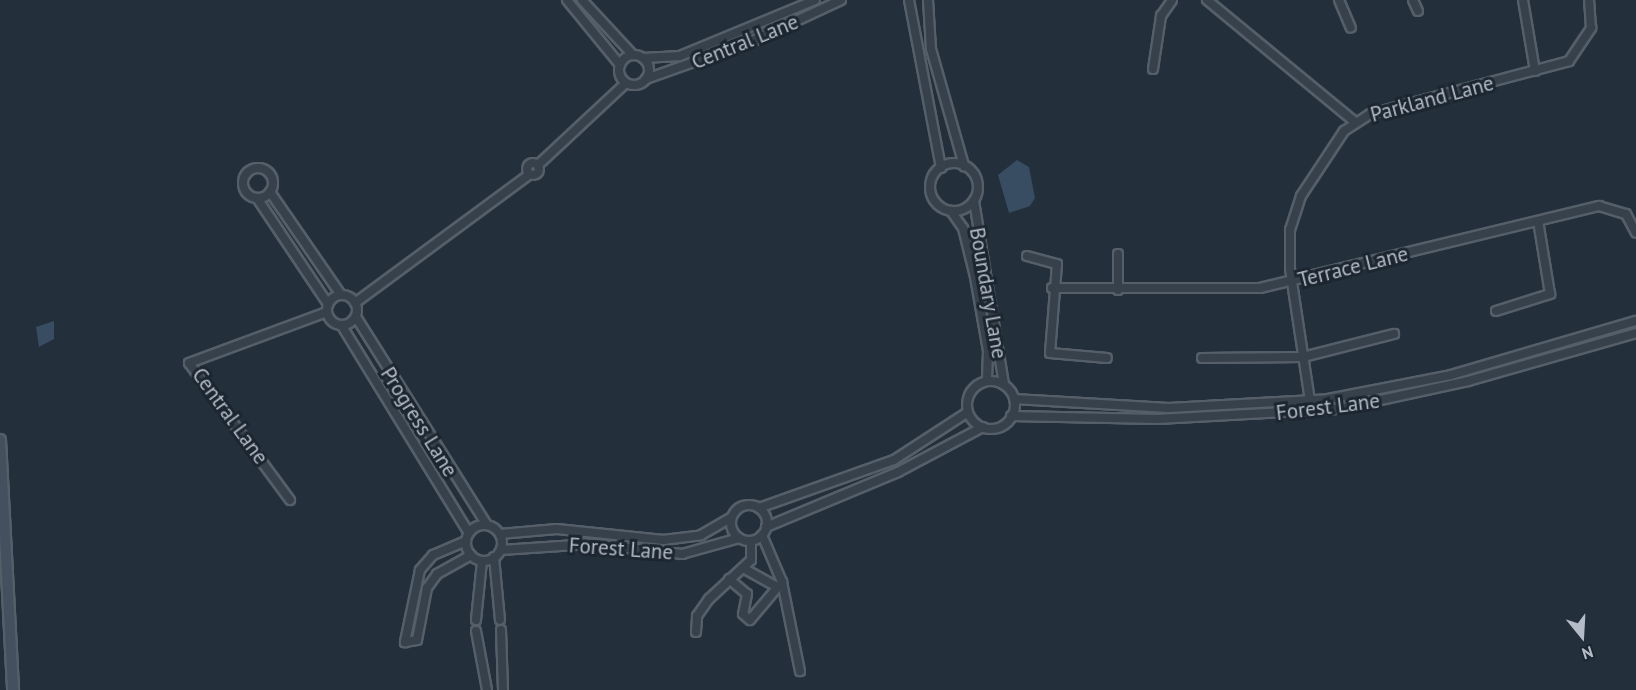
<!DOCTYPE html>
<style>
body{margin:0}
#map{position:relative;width:1636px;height:690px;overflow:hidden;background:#232f3b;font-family:"PT Sans",sans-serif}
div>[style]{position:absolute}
.water>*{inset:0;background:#384c62}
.roads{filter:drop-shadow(2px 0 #555f69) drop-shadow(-2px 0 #555f69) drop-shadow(0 2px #555f69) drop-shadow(0 -2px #555f69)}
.street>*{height:8px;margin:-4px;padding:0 4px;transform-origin:4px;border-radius:4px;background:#37414b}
.street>.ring{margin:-4px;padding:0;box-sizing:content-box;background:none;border:8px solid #37414b;border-radius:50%}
.secondary>*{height:10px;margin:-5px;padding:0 5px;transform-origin:5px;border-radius:5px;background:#45505e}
span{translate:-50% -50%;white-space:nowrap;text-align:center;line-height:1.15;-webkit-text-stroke:6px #1c2630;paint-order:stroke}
.street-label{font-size:21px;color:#b3bcc7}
.north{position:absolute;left:1552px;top:606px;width:60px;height:60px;-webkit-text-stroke:4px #1c2630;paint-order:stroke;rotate:162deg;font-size:16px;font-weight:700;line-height:24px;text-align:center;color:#b3bcc7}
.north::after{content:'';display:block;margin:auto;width:21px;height:27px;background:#b3bcc7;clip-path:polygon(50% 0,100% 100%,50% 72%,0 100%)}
</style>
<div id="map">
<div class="water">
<i style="clip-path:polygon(1017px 160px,1029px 167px,1035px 198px,1030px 206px,1009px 213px,998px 175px)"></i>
<i style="clip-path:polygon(54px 321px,54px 339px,39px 347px,36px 327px)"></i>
</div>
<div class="roads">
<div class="street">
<i style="left:567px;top:0;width:84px;rotate:50.8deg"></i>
<i style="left:582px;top:0;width:75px;rotate:47.2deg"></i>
<i style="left:909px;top:0;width:171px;rotate:79.2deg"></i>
<i style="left:928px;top:0;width:49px;rotate:86.5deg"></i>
<i style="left:931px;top:49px;width:122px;rotate:74.2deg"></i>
<i style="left:1207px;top:0;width:190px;rotate:39.5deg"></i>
<i style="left:1339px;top:0;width:30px;rotate:67deg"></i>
<i style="left:1413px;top:0;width:12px;rotate:66deg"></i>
<i style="left:1523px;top:0;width:72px;rotate:80.4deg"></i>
<i class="ring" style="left:619px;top:55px;width:22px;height:22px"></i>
<i style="left:643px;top:58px;width:37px;rotate:-3deg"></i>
<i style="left:680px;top:56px;width:146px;rotate:-22.5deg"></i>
<i style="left:1153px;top:69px;width:54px;rotate:-81.4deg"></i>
<i style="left:1161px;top:16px;width:19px;rotate:-55deg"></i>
<i style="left:646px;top:79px;width:114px;rotate:-19.6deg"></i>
<i style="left:753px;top:41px;width:97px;rotate:-25deg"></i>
<i class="ring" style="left:527px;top:163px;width:4px;height:4px"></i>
<i class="ring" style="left:930px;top:163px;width:40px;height:40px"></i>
<i style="left:538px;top:165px;width:120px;rotate:-43deg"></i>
<i class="ring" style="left:243px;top:168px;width:22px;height:22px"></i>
<i style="left:270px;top:192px;width:125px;rotate:55.4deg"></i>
<i style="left:257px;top:198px;width:128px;rotate:56.2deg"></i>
<i style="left:974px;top:201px;width:186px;rotate:80.7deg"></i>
<i style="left:951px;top:211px;width:21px;rotate:55deg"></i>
<i style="left:963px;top:228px;width:50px;rotate:76.2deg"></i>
<i style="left:975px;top:277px;width:75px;rotate:80deg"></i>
<i style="left:988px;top:351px;width:30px;rotate:92deg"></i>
<i style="left:1027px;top:256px;width:31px;rotate:15deg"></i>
<i style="left:1057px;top:264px;width:89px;rotate:94.5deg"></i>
<i style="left:1050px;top:353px;width:57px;rotate:5deg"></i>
<i style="left:1052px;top:288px;width:208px"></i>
<i style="left:1260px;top:288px;width:349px;rotate:-13.6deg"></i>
<i style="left:1599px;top:206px;width:28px;rotate:17deg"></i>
<i style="left:1626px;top:214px;width:21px;rotate:62deg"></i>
<i style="left:1118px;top:290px;width:36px;rotate:-90deg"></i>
<i class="ring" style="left:327px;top:295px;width:22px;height:22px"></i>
<i style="left:355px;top:303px;width:217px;rotate:-36.4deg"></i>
<i style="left:1496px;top:311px;width:57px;rotate:-17.5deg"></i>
<i style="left:1550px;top:294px;width:74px;rotate:-99.3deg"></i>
<i style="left:356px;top:317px;width:246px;rotate:57.8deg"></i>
<i style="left:342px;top:326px;width:243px;rotate:58.5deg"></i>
<i style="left:1202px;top:358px;width:101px;rotate:-0.6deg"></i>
<i style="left:1303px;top:357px;width:94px;rotate:-14.2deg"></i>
<i class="ring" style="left:967px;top:381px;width:40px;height:40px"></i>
<i style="left:1014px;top:399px;width:155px;rotate:3.3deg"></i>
<i style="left:1169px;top:408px;width:159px;rotate:-3.2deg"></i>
<i style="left:1328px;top:399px;width:125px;rotate:-11deg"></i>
<i style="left:1451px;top:375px;width:193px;rotate:-16.3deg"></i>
<i style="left:1310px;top:401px;width:134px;rotate:-98.6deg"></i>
<i style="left:1290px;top:268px;width:38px;rotate:-90deg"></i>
<i style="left:1290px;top:230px;width:36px;rotate:-72deg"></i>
<i style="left:1301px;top:196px;width:78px;rotate:-56.5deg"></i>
<i style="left:1344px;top:131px;width:31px;rotate:-33deg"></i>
<i style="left:1370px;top:114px;width:206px;rotate:-14.9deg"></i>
<i style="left:1569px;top:61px;width:40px;rotate:-56deg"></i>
<i style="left:1591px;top:28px;width:28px;rotate:-94deg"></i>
<i style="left:1011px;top:416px;width:147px;rotate:1.2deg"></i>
<i style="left:1158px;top:419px;width:181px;rotate:-3.2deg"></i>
<i style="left:1339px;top:409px;width:132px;rotate:-12.2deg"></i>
<i style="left:1468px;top:381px;width:175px;rotate:-15.9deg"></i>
<i style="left:290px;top:500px;width:170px;rotate:-126.4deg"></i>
<i style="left:189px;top:363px;width:147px;rotate:-20.3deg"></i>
<i class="ring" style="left:731px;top:505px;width:28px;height:28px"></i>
<i style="left:759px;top:508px;width:143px;rotate:-19.6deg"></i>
<i style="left:894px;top:460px;width:88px;rotate:-33deg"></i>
<i class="ring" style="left:466px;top:525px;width:28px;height:28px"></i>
<i style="left:766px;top:527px;width:143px;rotate:-22.6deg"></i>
<i style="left:898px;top:472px;width:96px;rotate:-27.9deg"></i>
<i style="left:500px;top:534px;width:57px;rotate:-5deg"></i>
<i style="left:557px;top:529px;width:107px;rotate:5.9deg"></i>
<i style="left:663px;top:540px;width:38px;rotate:-7deg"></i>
<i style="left:701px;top:535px;width:34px;rotate:-30deg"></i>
<i style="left:762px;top:535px;width:51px;rotate:66.9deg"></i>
<i style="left:782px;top:582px;width:91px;rotate:78.6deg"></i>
<i style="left:466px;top:541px;width:36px;rotate:157deg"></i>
<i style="left:433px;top:555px;width:20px;rotate:131deg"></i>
<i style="left:420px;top:570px;width:74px;rotate:101.8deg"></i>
<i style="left:405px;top:642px;width:12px;rotate:-9deg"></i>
<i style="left:417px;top:640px;width:53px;rotate:-79.1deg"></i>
<i style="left:427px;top:588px;width:17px;rotate:-54deg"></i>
<i style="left:437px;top:574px;width:39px;rotate:-29deg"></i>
<i style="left:501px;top:550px;width:90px;rotate:-3.8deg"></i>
<i style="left:591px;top:544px;width:92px;rotate:6.3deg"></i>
<i style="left:682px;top:554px;width:59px;rotate:-15.7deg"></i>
<i style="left:494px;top:557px;width:63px;rotate:84.6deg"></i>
<i style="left:743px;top:568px;width:37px;rotate:29deg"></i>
<i style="left:729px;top:579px;width:23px;rotate:40deg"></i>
<i style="left:747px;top:594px;width:20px;rotate:101deg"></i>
<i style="left:743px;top:614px;width:9px;rotate:41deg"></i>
<i style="left:750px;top:620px;width:50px;rotate:-49.9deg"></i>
<i style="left:476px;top:620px;width:59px;rotate:-84.2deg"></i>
<i style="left:501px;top:630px;width:60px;rotate:88.1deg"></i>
<i style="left:476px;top:631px;width:60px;rotate:79.4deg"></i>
<i style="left:696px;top:632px;width:16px;rotate:-86deg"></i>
<i style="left:697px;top:616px;width:21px;rotate:-55deg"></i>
<i style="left:709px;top:599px;width:57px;rotate:-42.9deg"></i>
<i style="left:751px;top:560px;width:19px;rotate:-90deg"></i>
</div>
<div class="secondary">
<i style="left:0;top:440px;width:250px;rotate:87deg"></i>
</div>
</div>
<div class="street-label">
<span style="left:745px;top:42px;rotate:-22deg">Central Lane</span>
<span style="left:1432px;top:99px;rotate:-15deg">Parkland Lane</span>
<span style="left:1353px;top:267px;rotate:-14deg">Terrace Lane</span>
<span style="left:988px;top:293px;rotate:80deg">Boundary Lane</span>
<span style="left:1328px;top:407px;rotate:-7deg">Forest Lane</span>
<span style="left:230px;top:416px;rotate:54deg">Central Lane</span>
<span style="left:419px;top:422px;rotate:58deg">Progress Lane</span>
<span style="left:621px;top:549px;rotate:4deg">Forest Lane</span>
</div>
<div class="north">N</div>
</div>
